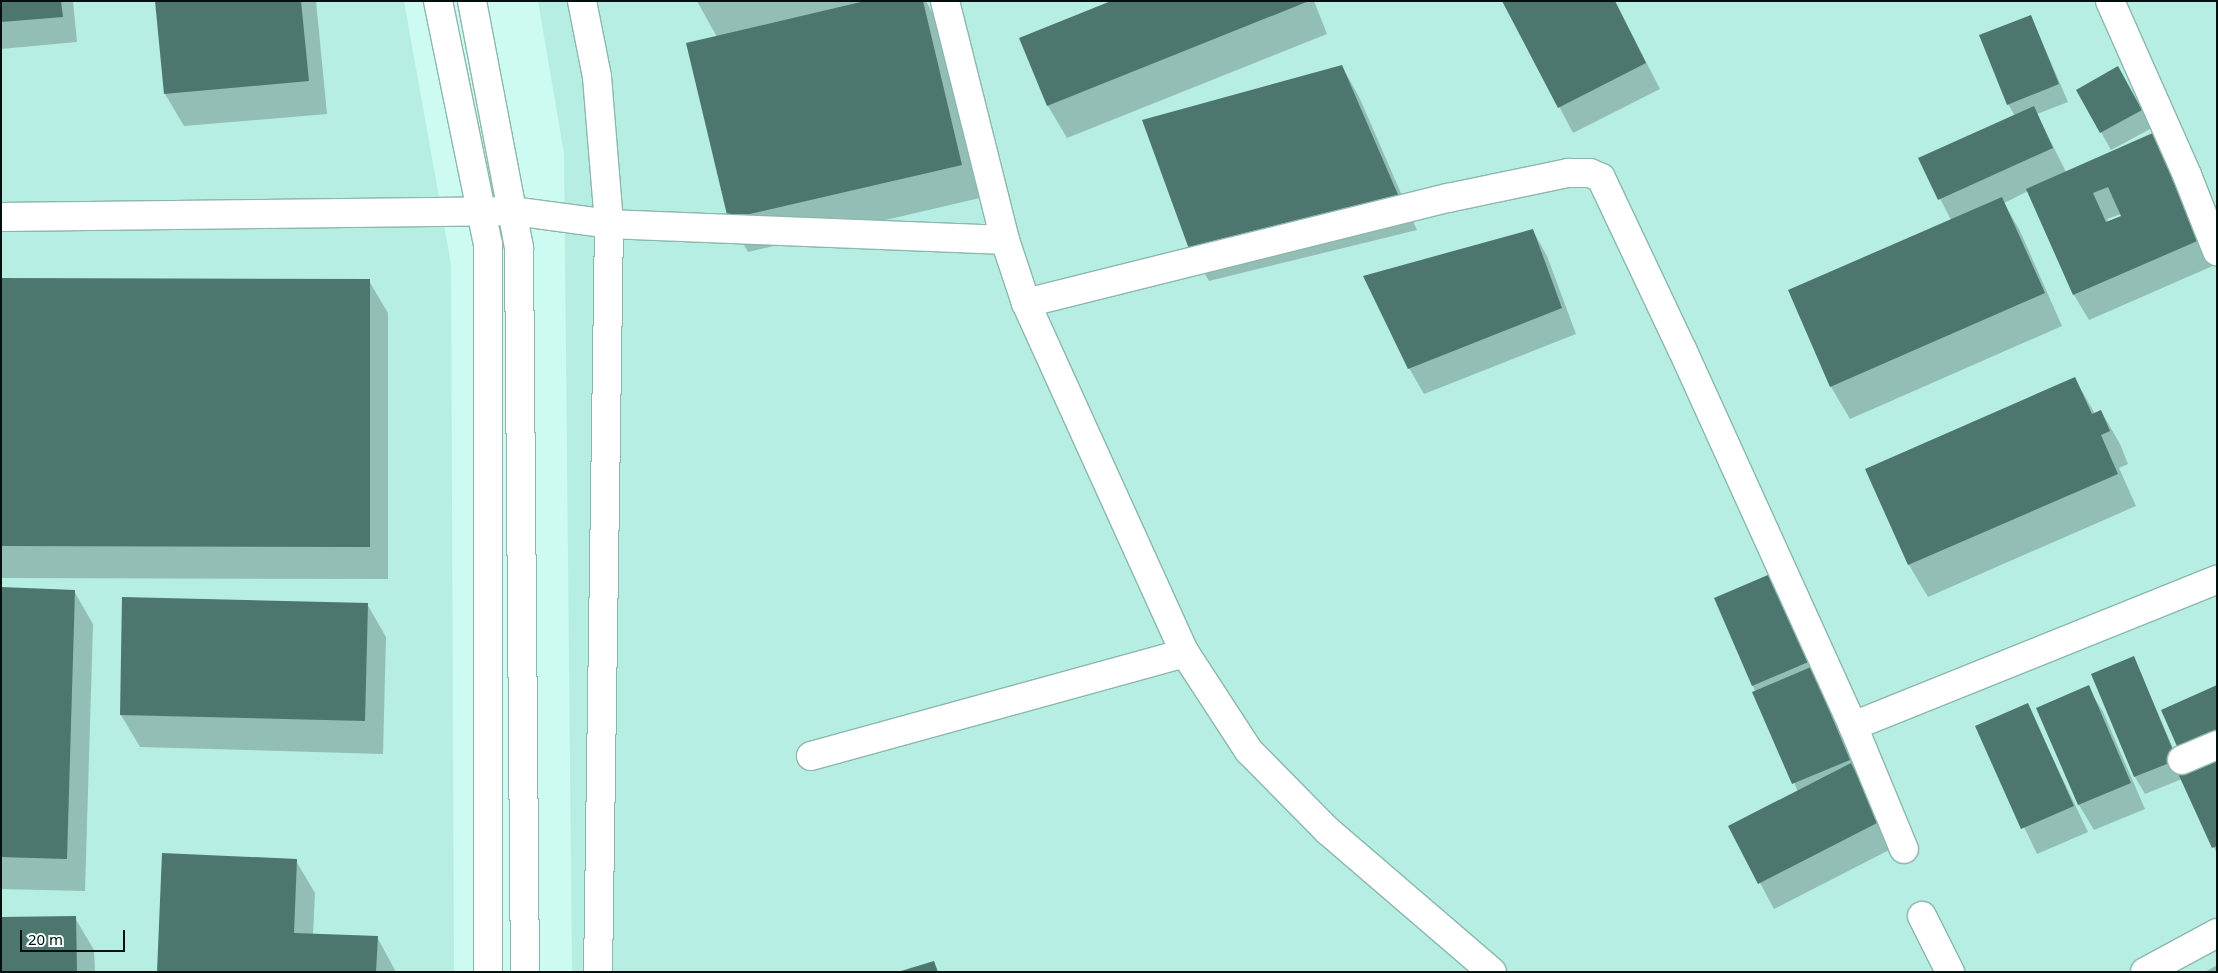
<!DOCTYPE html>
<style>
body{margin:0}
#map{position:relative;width:2218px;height:973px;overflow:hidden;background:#cdfbf1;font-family:"Noto Sans",sans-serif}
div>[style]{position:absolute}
.built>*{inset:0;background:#b7eee3}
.shadow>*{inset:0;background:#0003}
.building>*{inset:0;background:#4d776e}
.roads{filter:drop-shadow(1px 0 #8bb7ad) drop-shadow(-1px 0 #8bb7ad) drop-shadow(0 1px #8bb7ad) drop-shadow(0 -1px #8bb7ad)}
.street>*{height:28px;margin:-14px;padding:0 14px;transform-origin:14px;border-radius:14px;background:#fff}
.secondary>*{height:28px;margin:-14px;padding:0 14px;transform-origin:14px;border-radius:14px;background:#fff}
span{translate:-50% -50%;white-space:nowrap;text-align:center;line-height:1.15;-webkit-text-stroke:4.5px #f6fffd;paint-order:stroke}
.frame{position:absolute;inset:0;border:2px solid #02110e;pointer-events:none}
.scale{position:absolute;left:20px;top:930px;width:105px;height:22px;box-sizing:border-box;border:2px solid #02110e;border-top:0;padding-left:6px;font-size:15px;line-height:18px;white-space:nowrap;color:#02110e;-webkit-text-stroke:4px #f6fffd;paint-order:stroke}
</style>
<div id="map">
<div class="built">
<i style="clip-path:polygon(1px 1px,404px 1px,451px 264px,454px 972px,1px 972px)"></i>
<i style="clip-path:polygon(538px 1px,2217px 1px,2217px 972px,572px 972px,564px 154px)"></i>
</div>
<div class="shadow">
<i style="clip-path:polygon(1px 1px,73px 1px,77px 42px,1px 49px)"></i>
<i style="clip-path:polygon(156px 1px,316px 1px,327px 114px,184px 126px,165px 94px)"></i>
<i style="clip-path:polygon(697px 1px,926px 1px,938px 23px,980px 198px,748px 252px,729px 219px,717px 37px)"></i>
<i style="clip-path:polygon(1114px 1px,1314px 1px,1327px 34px,1067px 138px,1048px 106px,1020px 39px)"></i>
<i style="clip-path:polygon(1504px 1px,1615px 1px,1660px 89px,1573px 133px)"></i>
<i style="clip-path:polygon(evenodd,2031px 16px,2068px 102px,2037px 114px,2066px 172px,2169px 160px,2215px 265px,2089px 320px,2074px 295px,2028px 191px,2004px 203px,2020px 231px,2062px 326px,1850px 419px,1831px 387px,1789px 291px,1951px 220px,1920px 159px,2015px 116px,2008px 104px,2031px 16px,2121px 214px,2122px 216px,2109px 222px,2107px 219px,2121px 214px)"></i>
<i style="clip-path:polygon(1342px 66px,1360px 99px,1417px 230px,1209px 281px,1190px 248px)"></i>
<i style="clip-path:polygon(2118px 68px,2152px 128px,2111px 150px,2078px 91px)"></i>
<i style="clip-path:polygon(1533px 231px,1547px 256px,1576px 334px,1424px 394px,1409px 368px)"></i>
<i style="clip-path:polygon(1px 280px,369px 281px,388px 313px,388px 579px,1px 578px)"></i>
<i style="clip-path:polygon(2075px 379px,2095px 414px,2101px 411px,2120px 444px,2128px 464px,2119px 468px,2136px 506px,1928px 597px,1909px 565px,1867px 470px)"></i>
<i style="clip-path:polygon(1774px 574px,1863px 786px,1895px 847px,1774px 909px,1730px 827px,1798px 792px,1716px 599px)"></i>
<i style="clip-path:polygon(1px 589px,74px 591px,93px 624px,85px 891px,1px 889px)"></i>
<i style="clip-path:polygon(367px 604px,386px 637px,383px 754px,140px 747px,121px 715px)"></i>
<i style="clip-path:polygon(2134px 658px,2182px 769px,2217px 687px,2217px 854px,2182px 779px,2145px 794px,2135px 777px,2093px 675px)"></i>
<i style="clip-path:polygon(2088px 687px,2103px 712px,2145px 809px,2094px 830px,2079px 805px,2038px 708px)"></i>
<i style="clip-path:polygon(2027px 704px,2088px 832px,2037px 854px,1976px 727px)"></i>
<i style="clip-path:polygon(296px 861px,315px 893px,313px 935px,377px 937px,396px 972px,158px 972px)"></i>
<i style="clip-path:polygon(75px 918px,94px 950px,95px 972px,1px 972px)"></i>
<i style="clip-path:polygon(2217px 965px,2217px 972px,2205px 972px)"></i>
</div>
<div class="building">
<i style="clip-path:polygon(1px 1px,61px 1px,63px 17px,1px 22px)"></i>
<i style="clip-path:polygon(155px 1px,301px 1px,309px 81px,164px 94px)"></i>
<i style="clip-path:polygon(865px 1px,923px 1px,962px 165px,728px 219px,686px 43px)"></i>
<i style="clip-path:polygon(1111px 1px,1309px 1px,1047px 106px,1019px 38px)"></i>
<i style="clip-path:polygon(1502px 1px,1615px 1px,1646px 63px,1558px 108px)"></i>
<i style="clip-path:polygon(2031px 15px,2059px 84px,2007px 105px,1979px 35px)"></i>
<i style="clip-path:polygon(1342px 65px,1399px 197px,1189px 249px,1142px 120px)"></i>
<i style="clip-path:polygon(2118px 66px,2142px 110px,2100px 133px,2076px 90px)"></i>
<i style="clip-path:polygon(2034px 106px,2053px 148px,1938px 200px,1918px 158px)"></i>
<i style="clip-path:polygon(evenodd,2155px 132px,2202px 239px,2073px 295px,2026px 189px,2155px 132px,2108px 187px,2121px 216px,2106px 222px,2093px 193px,2108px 187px)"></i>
<i style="clip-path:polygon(2002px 197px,2045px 293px,1830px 387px,1788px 290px)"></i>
<i style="clip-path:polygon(1533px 229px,1562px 308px,1408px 369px,1363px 276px)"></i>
<i style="clip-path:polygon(1px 278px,370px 279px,370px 547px,1px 546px)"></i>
<i style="clip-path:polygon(2075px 377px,2092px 414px,2101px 410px,2110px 431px,2101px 435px,2118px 474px,1908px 565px,1865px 469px)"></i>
<i style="clip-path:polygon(1775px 572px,1813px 660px,1752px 686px,1714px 598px)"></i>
<i style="clip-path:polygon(1px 587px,75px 590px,67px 859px,1px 857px)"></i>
<i style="clip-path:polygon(122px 597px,368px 603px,365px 721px,120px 715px)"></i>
<i style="clip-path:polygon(2134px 656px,2177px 760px,2134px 777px,2091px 674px)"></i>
<i style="clip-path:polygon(1811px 667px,1850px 760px,1792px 784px,1752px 692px)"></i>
<i style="clip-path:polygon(2089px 685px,2131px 783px,2078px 805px,2036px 708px)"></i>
<i style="clip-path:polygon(2217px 685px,2217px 737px,2180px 753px,2161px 710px)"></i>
<i style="clip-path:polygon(2028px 703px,2074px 806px,2021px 829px,1975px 726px)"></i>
<i style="clip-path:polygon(2217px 757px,2217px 846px,2212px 848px,2176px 769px)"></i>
<i style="clip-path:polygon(1851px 763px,1881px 821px,1758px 884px,1728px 826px)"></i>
<i style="clip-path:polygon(162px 853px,297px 859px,294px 933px,378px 936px,376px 972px,157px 972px)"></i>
<i style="clip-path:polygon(76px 916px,77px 972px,1px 972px,1px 917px)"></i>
<i style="clip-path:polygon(934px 961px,938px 972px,901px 972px,901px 971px)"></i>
</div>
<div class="roads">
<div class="street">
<i style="left:582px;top:1px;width:77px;rotate:78.8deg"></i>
<i style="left:597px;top:77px;width:147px;rotate:85.3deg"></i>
<i style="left:609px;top:224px;width:748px;rotate:90.84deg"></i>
<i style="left:945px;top:1px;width:246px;rotate:75.9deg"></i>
<i style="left:2110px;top:1px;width:190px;rotate:66.1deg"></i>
<i style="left:2187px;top:175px;width:82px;rotate:68.5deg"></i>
<i style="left:1px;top:217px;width:512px;rotate:-0.67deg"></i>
<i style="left:513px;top:211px;width:97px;rotate:7.7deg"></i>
<i style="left:609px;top:224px;width:396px;rotate:2.3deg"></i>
<i style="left:1005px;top:240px;width:66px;rotate:71.6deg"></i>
<i style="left:1026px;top:303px;width:384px;rotate:65.6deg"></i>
<i style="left:1185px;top:653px;width:117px;rotate:56.9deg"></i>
<i style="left:1249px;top:751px;width:112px;rotate:45.4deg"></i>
<i style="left:1328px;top:831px;width:216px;rotate:40.7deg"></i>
<i style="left:1026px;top:303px;width:435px;rotate:-14deg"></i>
<i style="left:1448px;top:198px;width:123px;rotate:-11.8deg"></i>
<i style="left:1568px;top:173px;width:22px"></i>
<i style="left:1590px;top:173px;width:12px;rotate:24deg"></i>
<i style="left:1601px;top:178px;width:189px;rotate:64.7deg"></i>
<i style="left:1682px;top:349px;width:414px;rotate:65.6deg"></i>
<i style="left:1853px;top:726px;width:392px;rotate:-21.9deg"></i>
<i style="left:1853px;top:726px;width:133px;rotate:67.5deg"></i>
<i style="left:811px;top:756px;width:388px;rotate:-15.4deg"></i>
<i style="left:2182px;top:760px;width:38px;rotate:-23deg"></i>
<i style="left:1922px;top:916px;width:63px;rotate:63.4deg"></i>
<i style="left:2145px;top:972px;width:82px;rotate:-28.4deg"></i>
</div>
<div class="secondary">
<i style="left:438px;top:1px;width:248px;rotate:78.4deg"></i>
<i style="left:488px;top:244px;width:728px;rotate:90deg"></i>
<i style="left:472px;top:1px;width:251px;rotate:79.2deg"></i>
<i style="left:519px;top:248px;width:724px;rotate:89.53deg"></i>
</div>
</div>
<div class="frame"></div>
<div class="scale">20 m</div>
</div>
